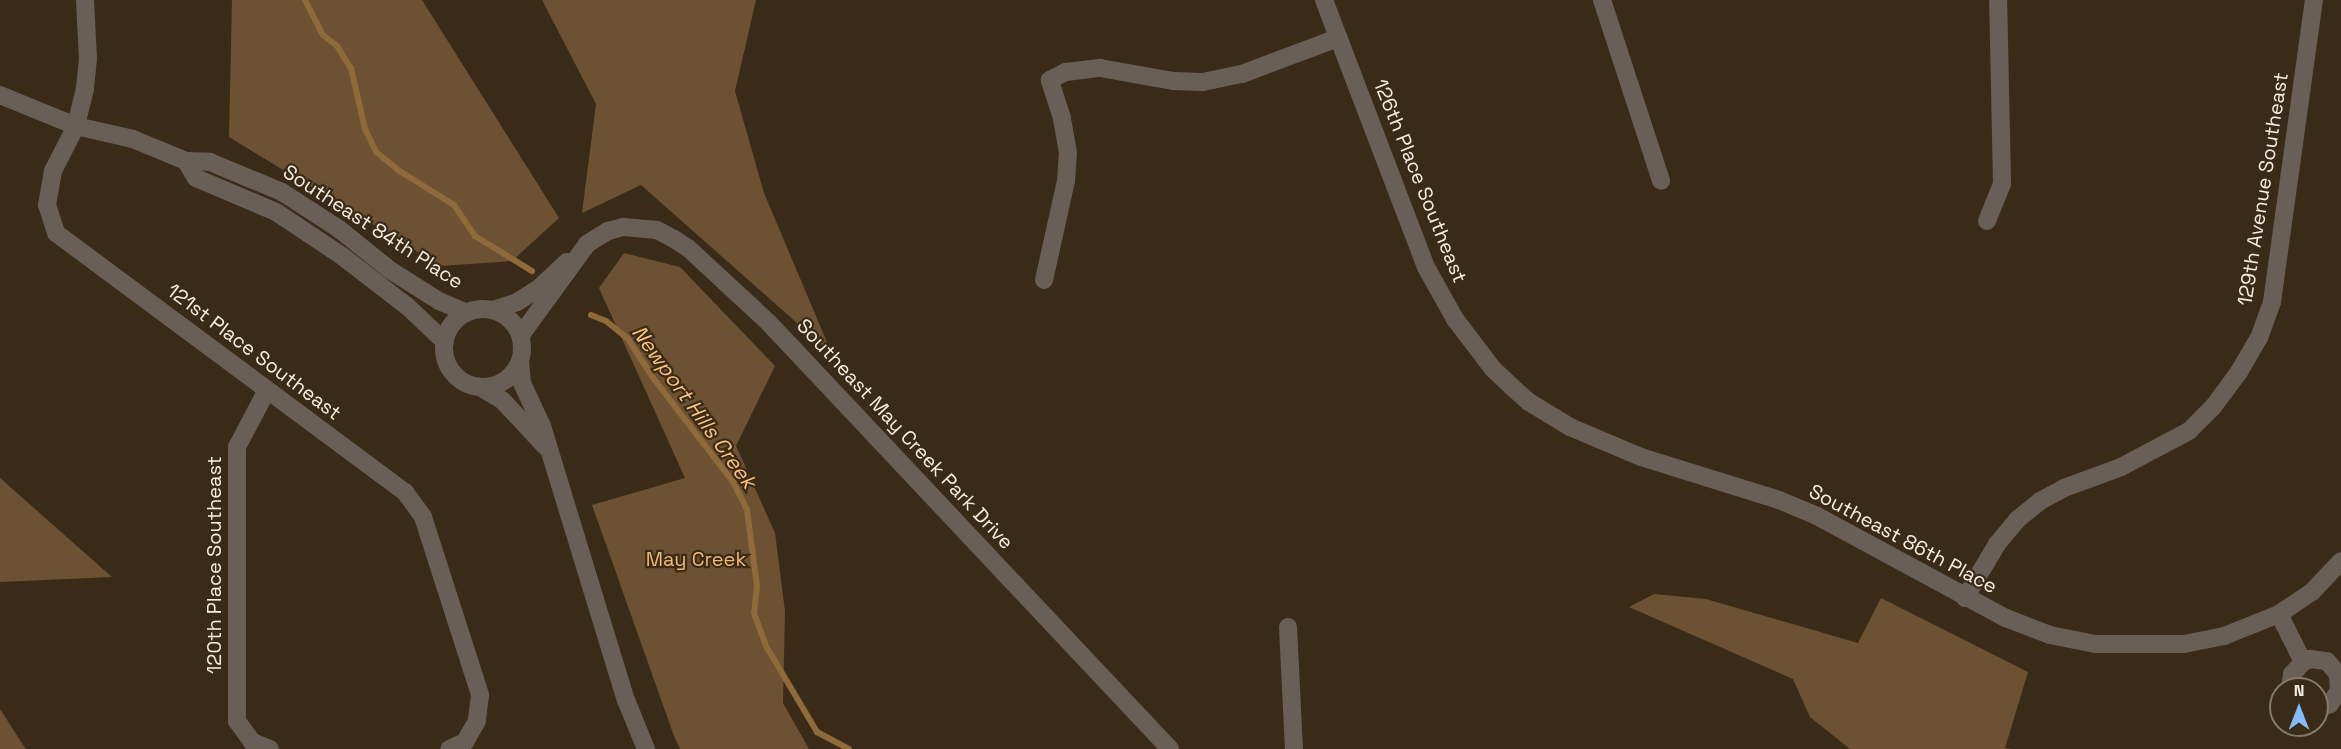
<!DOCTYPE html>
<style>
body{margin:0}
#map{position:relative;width:2341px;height:749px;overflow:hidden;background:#3a2b18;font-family:"Space Grotesk",sans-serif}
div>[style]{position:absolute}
.green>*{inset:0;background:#6c5232}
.stream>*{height:6px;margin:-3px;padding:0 3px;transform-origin:3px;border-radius:3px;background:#8f6a3b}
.minor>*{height:18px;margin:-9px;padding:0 9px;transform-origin:9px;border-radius:9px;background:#686057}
.minor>.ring{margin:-9px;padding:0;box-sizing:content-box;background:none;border:18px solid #686057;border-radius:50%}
span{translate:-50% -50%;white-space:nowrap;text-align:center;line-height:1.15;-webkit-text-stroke:4.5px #3a2b18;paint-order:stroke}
.street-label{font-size:20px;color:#f7ede1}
.park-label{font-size:20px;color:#f2ba73}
.water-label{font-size:21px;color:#fcc47d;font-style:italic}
.north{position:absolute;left:2269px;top:677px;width:60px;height:60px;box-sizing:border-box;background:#3a2b18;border:2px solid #867968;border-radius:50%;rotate:0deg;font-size:16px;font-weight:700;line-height:24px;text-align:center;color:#f7ede1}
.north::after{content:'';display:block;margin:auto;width:21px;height:27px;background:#83bcfb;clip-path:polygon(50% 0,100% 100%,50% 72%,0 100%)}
</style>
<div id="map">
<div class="green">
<i style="clip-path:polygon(232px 0,422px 0,559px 218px,512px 261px,441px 266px,229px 137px)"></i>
<i style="clip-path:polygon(542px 0,756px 0,735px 91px,764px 193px,832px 354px,641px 185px,582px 213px,596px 104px)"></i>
<i style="clip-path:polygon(624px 253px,680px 267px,775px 366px,736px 446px,775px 533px,785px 611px,783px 703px,809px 749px,680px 749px,674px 736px,592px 505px,685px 478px,599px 288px)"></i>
<i style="clip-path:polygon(0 478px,112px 577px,0 582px)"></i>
<i style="clip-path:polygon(1654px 594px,1706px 599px,1858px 643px,1881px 598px,2028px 672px,2005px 748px,2012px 749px,1850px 749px,1810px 717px,1793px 679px,1629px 607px)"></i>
<i style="clip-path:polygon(0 709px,25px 748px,26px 749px,0 749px)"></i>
</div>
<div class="stream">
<i style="left:305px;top:0;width:39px;rotate:63deg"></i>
<i style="left:323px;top:35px;width:18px;rotate:38deg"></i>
<i style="left:337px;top:46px;width:26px;rotate:58deg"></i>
<i style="left:351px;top:68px;width:63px;rotate:77.1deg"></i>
<i style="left:365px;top:129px;width:25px;rotate:64deg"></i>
<i style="left:376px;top:152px;width:28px;rotate:39deg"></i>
<i style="left:398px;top:170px;width:66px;rotate:32deg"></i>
<i style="left:454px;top:205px;width:37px;rotate:56deg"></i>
<i style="left:475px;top:236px;width:67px;rotate:31.6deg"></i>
<i style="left:591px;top:315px;width:16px;rotate:22deg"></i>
<i style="left:606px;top:321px;width:28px;rotate:39deg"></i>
<i style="left:628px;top:339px;width:48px;rotate:57deg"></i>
<i style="left:654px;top:379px;width:130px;rotate:52.5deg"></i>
<i style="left:733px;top:482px;width:31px;rotate:63deg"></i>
<i style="left:747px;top:510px;width:77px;rotate:82.5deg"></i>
<i style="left:757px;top:586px;width:27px;rotate:96deg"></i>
<i style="left:754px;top:613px;width:35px;rotate:70deg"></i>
<i style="left:766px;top:646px;width:100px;rotate:59.3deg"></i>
<i style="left:817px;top:732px;width:36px;rotate:28deg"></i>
</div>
<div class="minor">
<i style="left:85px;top:0;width:59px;rotate:87.1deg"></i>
<i style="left:88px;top:59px;width:30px;rotate:96deg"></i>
<i style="left:85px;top:89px;width:38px;rotate:104deg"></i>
<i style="left:76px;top:126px;width:51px;rotate:117.1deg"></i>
<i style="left:53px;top:171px;width:35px;rotate:100deg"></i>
<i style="left:47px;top:205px;width:29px;rotate:72deg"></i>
<i style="left:56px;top:233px;width:435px;rotate:36.6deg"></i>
<i style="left:405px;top:492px;width:31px;rotate:54deg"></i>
<i style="left:423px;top:517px;width:187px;rotate:72.2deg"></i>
<i style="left:480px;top:695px;width:26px;rotate:97deg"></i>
<i style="left:477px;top:721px;width:24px;rotate:120deg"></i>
<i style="left:465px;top:742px;width:17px;rotate:156deg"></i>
<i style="left:1324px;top:0;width:286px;rotate:69.1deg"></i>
<i style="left:1426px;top:267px;width:60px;rotate:60.9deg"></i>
<i style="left:1455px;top:319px;width:63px;rotate:52.8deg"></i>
<i style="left:1493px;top:369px;width:25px;rotate:43deg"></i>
<i style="left:1511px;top:386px;width:24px;rotate:42deg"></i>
<i style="left:1529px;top:402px;width:48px;rotate:31.4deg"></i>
<i style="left:1570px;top:427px;width:77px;rotate:22.9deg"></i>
<i style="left:1641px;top:457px;width:145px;rotate:17.3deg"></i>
<i style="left:1779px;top:500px;width:41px;rotate:22.8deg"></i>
<i style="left:1817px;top:516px;width:215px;rotate:28.4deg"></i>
<i style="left:2006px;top:618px;width:47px;rotate:21.1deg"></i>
<i style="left:2050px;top:635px;width:46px;rotate:11.3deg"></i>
<i style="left:2095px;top:644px;width:89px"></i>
<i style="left:2184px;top:644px;width:41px;rotate:-11.3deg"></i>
<i style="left:2224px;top:636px;width:59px;rotate:-21.8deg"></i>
<i style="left:2279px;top:614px;width:40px;rotate:-34deg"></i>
<i style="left:2312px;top:592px;width:42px;rotate:-46.9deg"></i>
<i style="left:1602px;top:0;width:190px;rotate:71.9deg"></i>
<i style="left:0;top:95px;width:82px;rotate:22.2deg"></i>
<i style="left:76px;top:126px;width:58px;rotate:12.8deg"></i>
<i style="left:133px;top:139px;width:57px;rotate:22.5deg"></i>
<i style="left:186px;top:161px;width:24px;rotate:2deg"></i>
<i style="left:210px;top:162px;width:78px;rotate:22.6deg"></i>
<i style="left:282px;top:192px;width:68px;rotate:33deg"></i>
<i style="left:339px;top:229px;width:65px;rotate:38.8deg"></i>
<i style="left:390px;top:270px;width:58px;rotate:32.3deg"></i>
<i style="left:439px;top:301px;width:30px;rotate:23deg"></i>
<i style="left:186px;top:161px;width:20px;rotate:60deg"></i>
<i style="left:196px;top:178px;width:87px;rotate:23deg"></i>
<i style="left:276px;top:212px;width:79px;rotate:33.7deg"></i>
<i style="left:342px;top:256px;width:82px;rotate:37.6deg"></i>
<i style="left:407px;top:306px;width:52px;rotate:43.5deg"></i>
<i style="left:1987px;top:221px;width:40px;rotate:-68deg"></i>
<i style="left:2002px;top:184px;width:184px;rotate:-91.2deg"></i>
<i style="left:1044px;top:280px;width:101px;rotate:-77.5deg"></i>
<i style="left:1066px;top:181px;width:28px;rotate:-86deg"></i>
<i style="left:1068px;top:153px;width:36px;rotate:-100deg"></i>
<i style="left:1062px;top:118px;width:40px;rotate:-108deg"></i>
<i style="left:1050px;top:80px;width:18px;rotate:-27deg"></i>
<i style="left:1066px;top:72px;width:34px;rotate:-7deg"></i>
<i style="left:1100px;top:68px;width:75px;rotate:10deg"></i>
<i style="left:1174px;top:81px;width:29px;rotate:2deg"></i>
<i style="left:1203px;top:82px;width:40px;rotate:-12deg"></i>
<i style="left:1242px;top:74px;width:103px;rotate:-20.6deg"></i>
<i class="ring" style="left:444px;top:309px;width:60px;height:60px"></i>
<i style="left:493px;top:310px;width:25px;rotate:-18deg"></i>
<i style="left:517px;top:302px;width:26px;rotate:-32deg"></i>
<i style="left:539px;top:288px;width:38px;rotate:-43deg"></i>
<i style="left:521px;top:335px;width:112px;rotate:-54deg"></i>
<i style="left:587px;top:244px;width:25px;rotate:-32deg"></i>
<i style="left:608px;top:231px;width:16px;rotate:-15deg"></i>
<i style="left:623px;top:227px;width:34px;rotate:5deg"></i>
<i style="left:657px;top:230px;width:19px;rotate:28deg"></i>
<i style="left:674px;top:239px;width:17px;rotate:33deg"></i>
<i style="left:688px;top:248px;width:110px;rotate:42.8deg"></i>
<i style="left:769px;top:323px;width:585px;rotate:46.73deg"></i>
<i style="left:520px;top:361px;width:22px;rotate:85deg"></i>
<i style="left:522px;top:383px;width:47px;rotate:65.1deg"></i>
<i style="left:542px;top:426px;width:287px;rotate:73deg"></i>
<i style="left:626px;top:700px;width:53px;rotate:67.8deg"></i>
<i style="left:480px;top:387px;width:26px;rotate:31deg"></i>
<i style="left:502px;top:400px;width:63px;rotate:46.9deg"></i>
<i style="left:267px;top:390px;width:64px;rotate:117.8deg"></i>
<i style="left:237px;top:447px;width:274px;rotate:90deg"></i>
<i style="left:237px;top:721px;width:26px;rotate:54deg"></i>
<i style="left:252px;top:742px;width:19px;rotate:21deg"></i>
<i style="left:1965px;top:598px;width:63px;rotate:-59.3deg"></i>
<i style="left:1997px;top:544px;width:33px;rotate:-50deg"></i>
<i style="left:2018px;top:519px;width:28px;rotate:-39deg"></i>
<i style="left:2040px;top:501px;width:27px;rotate:-28deg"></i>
<i style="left:2064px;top:488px;width:61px;rotate:-20.2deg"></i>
<i style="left:2121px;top:467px;width:77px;rotate:-27.9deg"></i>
<i style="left:2189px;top:431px;width:34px;rotate:-45deg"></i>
<i style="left:2213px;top:407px;width:44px;rotate:-53.4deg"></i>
<i style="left:2239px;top:372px;width:39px;rotate:-60deg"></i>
<i style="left:2259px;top:338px;width:38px;rotate:-70deg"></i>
<i style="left:2272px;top:302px;width:305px;rotate:-82.1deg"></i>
<i style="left:2279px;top:614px;width:54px;rotate:63.4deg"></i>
<i style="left:1288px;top:627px;width:122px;rotate:87.2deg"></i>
<i style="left:2290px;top:689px;width:15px;rotate:-82deg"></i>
<i style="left:2292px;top:674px;width:16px;rotate:-47deg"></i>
<i style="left:2303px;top:662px;width:8px;rotate:-23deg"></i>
<i style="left:2310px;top:659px;width:17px;rotate:7deg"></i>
<i style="left:2327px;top:661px;width:17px;rotate:50deg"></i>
<i style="left:2338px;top:674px;width:17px;rotate:87deg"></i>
<i style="left:2339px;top:691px;width:16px;rotate:125deg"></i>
<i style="left:2330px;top:704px;width:14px;rotate:159deg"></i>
</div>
<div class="street-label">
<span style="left:1420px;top:181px;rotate:68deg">126th Place Southeast</span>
<span style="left:2263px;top:189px;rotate:-81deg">129th Avenue Southeast</span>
<span style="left:373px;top:227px;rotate:33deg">Southeast 84th Place</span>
<span style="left:254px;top:352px;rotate:37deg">121st Place Southeast</span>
<span style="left:905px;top:434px;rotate:47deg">Southeast May Creek Park Drive</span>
<span style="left:1903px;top:539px;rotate:28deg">Southeast 86th Place</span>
<span style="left:214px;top:565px;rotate:-90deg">120th Place Southeast</span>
</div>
<div class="park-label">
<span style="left:696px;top:559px">May Creek</span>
</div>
<div class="water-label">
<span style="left:694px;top:407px;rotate:54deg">Newport Hills Creek</span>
</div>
<div class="north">N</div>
</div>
